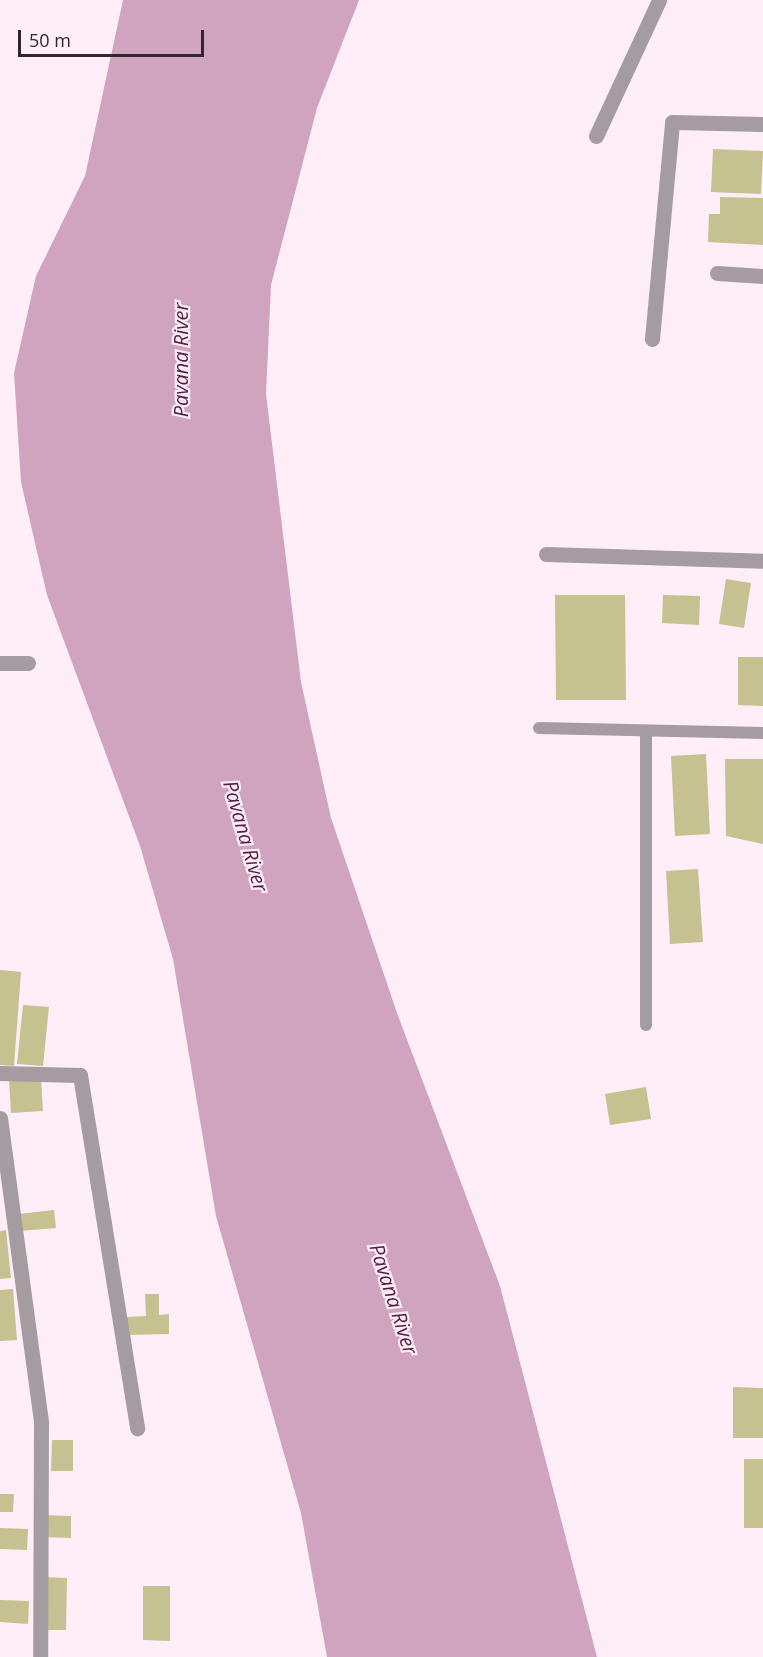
<!DOCTYPE html>
<style>
body{margin:0}
#map{position:relative;width:763px;height:1657px;overflow:hidden;background:#ffedf7;font-family:"Open Sans",sans-serif}
div>[style]{position:absolute}
.water>*{inset:0;background:#d0a3bf}
.building>*{inset:0;background:#c6c190}
.service>*{height:12px;margin:-6px;padding:0 6px;transform-origin:6px;border-radius:6px;background:#a59ca1}
.minor>*{height:15px;margin:-7.5px;padding:0 7.5px;transform-origin:7.5px;border-radius:7.5px;background:#a59ca1}
span{translate:-50% -50%;white-space:nowrap;text-align:center;line-height:1.15;-webkit-text-stroke:4.5px #ffedf7;paint-order:stroke}
.water-label{font-size:20px;color:#551e44;font-style:italic}
.scale{position:absolute;left:18px;top:30px;width:186px;height:27px;box-sizing:border-box;border:3px solid #2f272c;border-top:0;padding-left:8px;font-size:18px;line-height:21px;white-space:nowrap;color:#2f272c;-webkit-text-stroke:4px #ffedf7;paint-order:stroke}
</style>
<div id="map">
<div class="water">
<i style="clip-path:polygon(123px 0,359px 0,317px 108px,271px 285px,266px 394px,301px 682px,331px 818px,397px 1013px,500px 1286px,597px 1657px,327px 1657px,301px 1513px,216px 1216px,173px 959px,140px 846px,47px 595px,21px 482px,14px 373px,36px 276px,85px 176px)"></i>
</div>
<div class="building">
<i style="clip-path:polygon(713px 149px,763px 151px,761px 194px,711px 192px)"></i>
<i style="clip-path:polygon(720px 197px,763px 198px,763px 245px,708px 242px,709px 214px,720px 214px)"></i>
<i style="clip-path:polygon(726px 579px,751px 583px,744px 628px,719px 624px)"></i>
<i style="clip-path:polygon(555px 595px,625px 595px,626px 700px,556px 700px)"></i>
<i style="clip-path:polygon(663px 595px,700px 596px,699px 625px,662px 623px)"></i>
<i style="clip-path:polygon(738px 657px,763px 657px,763px 706px,738px 705px)"></i>
<i style="clip-path:polygon(706px 754px,710px 834px,675px 836px,671px 756px)"></i>
<i style="clip-path:polygon(725px 759px,763px 759px,763px 844px,726px 836px)"></i>
<i style="clip-path:polygon(698px 869px,703px 942px,670px 944px,666px 871px)"></i>
<i style="clip-path:polygon(0 970px,21px 972px,14px 1066px,0 1065px)"></i>
<i style="clip-path:polygon(23px 1005px,49px 1007px,43px 1066px,17px 1064px)"></i>
<i style="clip-path:polygon(41px 1078px,43px 1111px,11px 1113px,9px 1079px)"></i>
<i style="clip-path:polygon(646px 1087px,651px 1119px,610px 1125px,605px 1094px)"></i>
<i style="clip-path:polygon(54px 1210px,56px 1228px,20px 1231px,19px 1214px)"></i>
<i style="clip-path:polygon(6px 1230px,11px 1278px,0 1279px,0 1231px)"></i>
<i style="clip-path:polygon(13px 1289px,17px 1340px,0 1341px,0 1290px)"></i>
<i style="clip-path:polygon(145px 1294px,159px 1294px,159px 1315px,169px 1314px,169px 1334px,127px 1335px,126px 1317px,146px 1316px)"></i>
<i style="clip-path:polygon(733px 1387px,763px 1388px,763px 1438px,733px 1438px)"></i>
<i style="clip-path:polygon(52px 1440px,73px 1440px,73px 1471px,51px 1471px)"></i>
<i style="clip-path:polygon(744px 1459px,763px 1459px,763px 1528px,744px 1528px)"></i>
<i style="clip-path:polygon(0 1494px,14px 1494px,13px 1512px,0 1512px)"></i>
<i style="clip-path:polygon(42px 1515px,71px 1516px,71px 1538px,42px 1537px)"></i>
<i style="clip-path:polygon(0 1528px,28px 1529px,27px 1550px,0 1549px)"></i>
<i style="clip-path:polygon(43px 1577px,67px 1578px,66px 1630px,42px 1630px)"></i>
<i style="clip-path:polygon(143px 1586px,170px 1586px,170px 1641px,143px 1640px)"></i>
<i style="clip-path:polygon(0 1600px,29px 1601px,28px 1624px,0 1622px)"></i>
</div>
<div class="service">
<i style="left:539px;top:728px;width:224px;rotate:1.3deg"></i>
<i style="left:646px;top:731px;width:294px;rotate:90deg"></i>
</div>
<div class="minor">
<i style="left:596px;top:136px;width:150px;rotate:-65.1deg"></i>
<i style="left:717px;top:273px;width:46px;rotate:3.7deg"></i>
<i style="left:652px;top:339px;width:218px;rotate:-84.7deg"></i>
<i style="left:672px;top:122px;width:91px;rotate:1.3deg"></i>
<i style="left:546px;top:554px;width:217px;rotate:1.8deg"></i>
<i style="left:0;top:663px;width:28px"></i>
<i style="left:0;top:1073px;width:80px;rotate:1.4deg"></i>
<i style="left:80px;top:1075px;width:358px;rotate:80.8deg"></i>
<i style="left:0;top:1118px;width:307px;rotate:82.3deg"></i>
<i style="left:41px;top:1422px;width:235px;rotate:90.2deg"></i>
</div>
<div class="water-label">
<span style="left:180px;top:360px;rotate:-90deg">Pavana River</span>
<span style="left:246px;top:836px;rotate:74deg">Pavana River</span>
<span style="left:394px;top:1299px;rotate:72deg">Pavana River</span>
</div>
<div class="scale">50 m</div>
</div>
